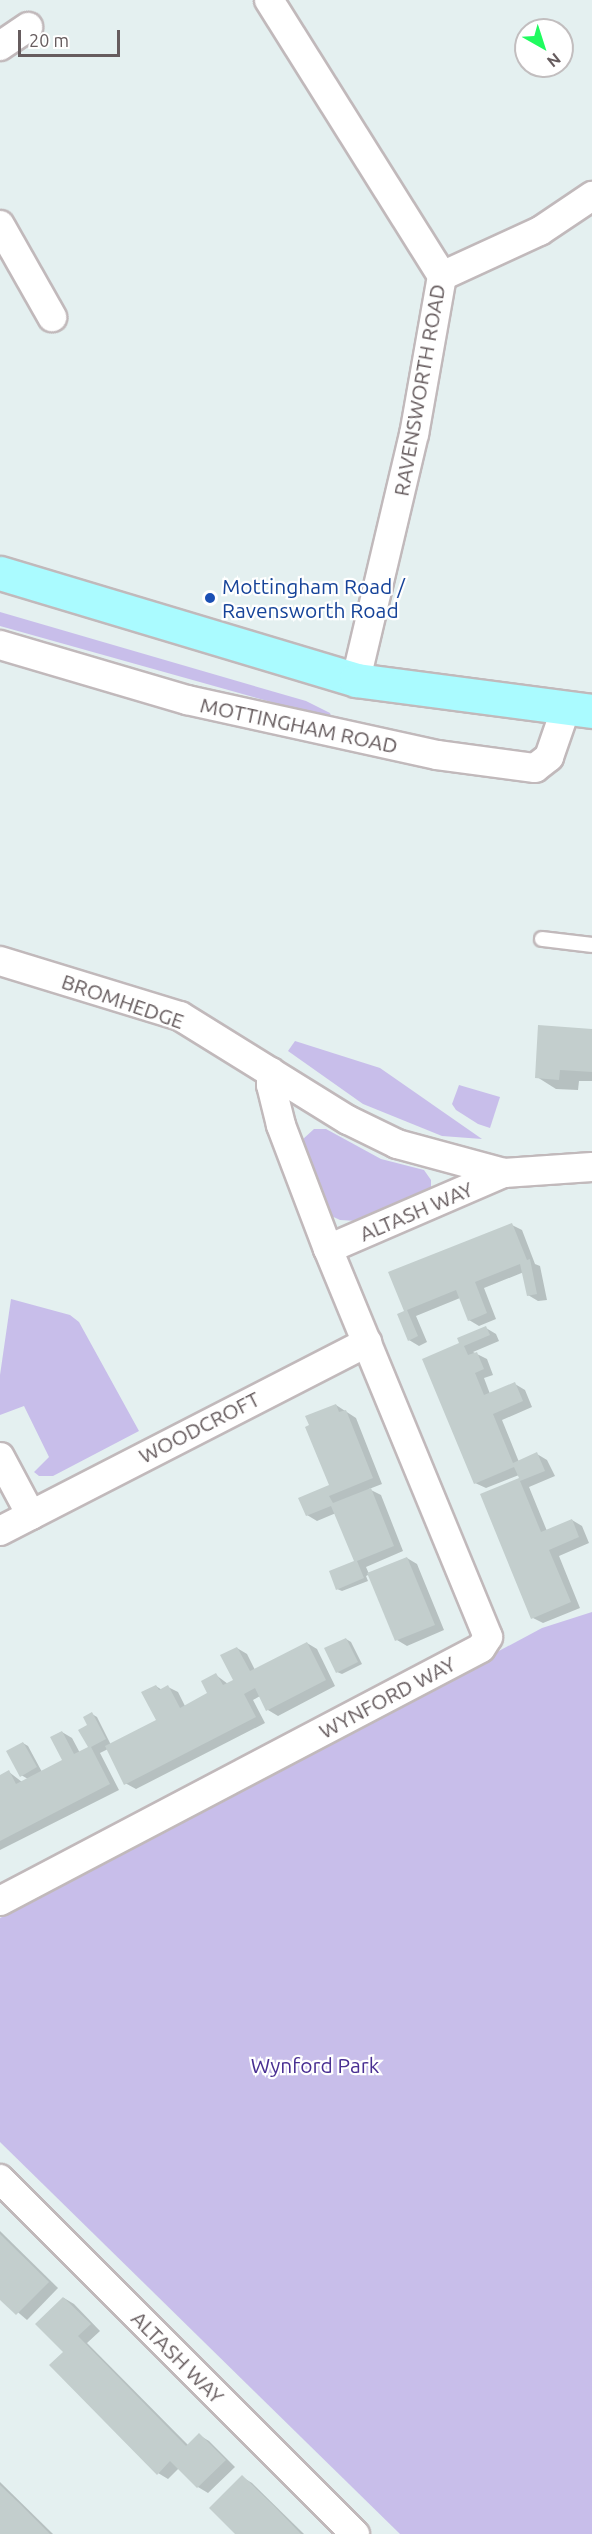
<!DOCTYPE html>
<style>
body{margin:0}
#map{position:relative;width:592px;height:2534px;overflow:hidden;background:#e4f0f0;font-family:Ubuntu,sans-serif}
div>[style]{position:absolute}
.green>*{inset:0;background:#c8beea}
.shadow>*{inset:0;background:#0003}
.building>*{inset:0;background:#c3cecd}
.roads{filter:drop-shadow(2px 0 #c1b9bb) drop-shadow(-2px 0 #c1b9bb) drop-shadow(0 2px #c1b9bb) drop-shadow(0 -2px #c1b9bb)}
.service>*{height:14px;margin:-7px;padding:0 7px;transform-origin:7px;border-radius:7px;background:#fff}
.minor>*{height:28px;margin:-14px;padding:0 14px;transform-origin:14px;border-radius:14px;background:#fff}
.primary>*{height:33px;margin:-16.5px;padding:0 16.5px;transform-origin:16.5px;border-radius:16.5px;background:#aafbff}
.dots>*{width:16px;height:16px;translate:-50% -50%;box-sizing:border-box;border:3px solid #fff;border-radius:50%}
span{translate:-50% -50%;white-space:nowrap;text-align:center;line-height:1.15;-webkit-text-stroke:4.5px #fff;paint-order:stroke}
.street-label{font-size:21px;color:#665c5e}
.transit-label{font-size:21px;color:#164399}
.left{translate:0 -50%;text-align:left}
.park-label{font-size:21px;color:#492f92}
.north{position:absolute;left:514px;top:18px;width:60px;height:60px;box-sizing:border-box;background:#fff;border:2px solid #c2bebf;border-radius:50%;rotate:141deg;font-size:16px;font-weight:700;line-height:24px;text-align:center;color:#665c5e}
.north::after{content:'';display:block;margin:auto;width:21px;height:27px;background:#20fb5f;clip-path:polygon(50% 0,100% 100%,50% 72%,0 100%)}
.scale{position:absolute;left:18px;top:30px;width:102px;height:27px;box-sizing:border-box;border:3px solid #665c5e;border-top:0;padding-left:8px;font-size:18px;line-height:21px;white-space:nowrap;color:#665c5e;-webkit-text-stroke:4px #fff;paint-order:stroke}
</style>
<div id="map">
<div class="green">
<i style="clip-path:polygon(0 612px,306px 701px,330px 713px,332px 719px,0 626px)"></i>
<i style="clip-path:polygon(295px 1041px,380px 1068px,482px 1139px,442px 1136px,363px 1104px,288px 1051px)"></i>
<i style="clip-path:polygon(459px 1085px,500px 1097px,490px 1128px,478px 1124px,456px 1110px,452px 1104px)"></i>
<i style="clip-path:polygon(314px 1129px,326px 1129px,381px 1159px,424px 1170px,431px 1180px,431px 1191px,357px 1221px,340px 1220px,325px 1213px,302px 1140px)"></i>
<i style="clip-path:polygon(11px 1299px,70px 1315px,79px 1322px,139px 1431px,53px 1476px,39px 1476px,34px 1472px,49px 1457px,24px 1406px,0 1415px,0 1375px)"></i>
<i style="clip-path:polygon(592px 1612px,592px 2534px,400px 2534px,0 2142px,0 1918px,542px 1628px)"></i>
</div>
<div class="shadow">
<i style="clip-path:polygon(592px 1030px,592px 1081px,579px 1081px,578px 1090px,556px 1089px,537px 1077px)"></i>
<i style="clip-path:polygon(512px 1225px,522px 1230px,535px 1264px,540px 1266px,547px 1300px,538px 1301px,528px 1295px,524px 1272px,484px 1288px,496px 1319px,479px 1326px,469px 1320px,460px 1298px,416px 1316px,427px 1342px,419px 1346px,409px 1340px,406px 1312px,390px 1273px)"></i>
<i style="clip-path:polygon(486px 1328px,496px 1334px,499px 1341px,473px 1352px,487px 1359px,493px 1375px,484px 1378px,490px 1394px,515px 1384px,525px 1390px,532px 1407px,502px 1420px,519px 1462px,537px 1454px,547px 1460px,555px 1476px,529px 1487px,547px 1531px,572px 1520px,582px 1526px,589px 1543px,559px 1556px,580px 1608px,543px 1623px,533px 1618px,482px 1495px,521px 1478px,519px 1475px,486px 1488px,475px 1483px,461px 1344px)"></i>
<i style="clip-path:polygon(336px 1405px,356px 1418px,382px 1484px,369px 1489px,381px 1495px,403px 1551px,366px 1567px,369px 1574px,407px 1558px,417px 1564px,444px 1630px,407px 1646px,397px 1640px,370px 1574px,366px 1576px,368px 1581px,342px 1591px,337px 1589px,356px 1562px,336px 1513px,317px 1521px,307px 1515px,331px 1486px)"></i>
<i style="clip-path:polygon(346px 1639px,351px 1642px,362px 1664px,342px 1674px,337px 1672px)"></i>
<i style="clip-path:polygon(307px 1643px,317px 1649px,335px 1686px,278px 1716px,268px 1710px,260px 1696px,253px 1700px,265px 1723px,136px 1789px,125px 1783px,108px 1749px,100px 1753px,119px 1790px,0 1850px,0 1777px,9px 1772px,22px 1782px,28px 1779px,21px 1775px,23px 1743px,28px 1746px,42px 1772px,64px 1761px,62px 1732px,72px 1738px,80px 1753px,90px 1748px,87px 1727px,92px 1714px,97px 1717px,111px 1745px,158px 1721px,156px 1686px,162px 1690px,168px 1687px,178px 1692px,185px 1706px,209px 1694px,216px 1675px,228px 1684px,235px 1681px,237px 1648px,247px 1654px,255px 1670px)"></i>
<i style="clip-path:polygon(0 2231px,58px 2288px,27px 2320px,0 2297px)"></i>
<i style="clip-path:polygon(64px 2298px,74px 2304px,100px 2331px,87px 2343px,188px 2445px,199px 2435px,209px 2441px,235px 2467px,208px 2493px,198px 2487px,179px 2468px,168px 2479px,158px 2473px,65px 2352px)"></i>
<i style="clip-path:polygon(242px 2477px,252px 2483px,304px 2534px,237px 2534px)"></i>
<i style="clip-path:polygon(0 2482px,53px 2534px,0 2534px)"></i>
</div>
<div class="building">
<i style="clip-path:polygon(538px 1025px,592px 1029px,592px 1072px,560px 1070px,559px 1080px,535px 1078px)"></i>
<i style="clip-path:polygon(512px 1223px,527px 1260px,530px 1259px,537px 1294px,527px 1296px,520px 1264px,475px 1282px,487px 1313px,478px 1317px,468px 1321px,456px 1290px,407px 1310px,418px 1336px,408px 1341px,397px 1314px,404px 1311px,388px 1272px)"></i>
<i style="clip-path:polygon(486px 1326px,490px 1335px,464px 1346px,468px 1355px,477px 1352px,484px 1369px,475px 1373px,484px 1395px,515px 1382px,523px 1401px,493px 1414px,513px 1463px,537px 1452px,545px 1471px,520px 1481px,541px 1532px,572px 1519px,579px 1537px,549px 1550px,571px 1602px,531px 1619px,480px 1494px,519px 1478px,514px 1467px,474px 1484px,422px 1359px,459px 1343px,457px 1338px)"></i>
<i style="clip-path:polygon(336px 1404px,339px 1412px,346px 1410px,373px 1478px,329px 1496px,333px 1503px,371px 1488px,394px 1546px,357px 1561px,364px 1578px,336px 1590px,329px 1571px,354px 1561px,331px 1506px,306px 1516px,298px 1498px,329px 1485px,305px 1427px,309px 1425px,305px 1416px)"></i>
<i style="clip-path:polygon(407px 1557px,435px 1625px,395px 1641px,367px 1573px)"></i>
<i style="clip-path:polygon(346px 1638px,358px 1662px,336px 1673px,324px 1648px)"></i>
<i style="clip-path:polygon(307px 1642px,326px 1680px,266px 1711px,255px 1688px,244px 1694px,256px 1717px,124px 1785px,105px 1746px,156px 1720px,141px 1692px,156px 1685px,159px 1690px,168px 1685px,180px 1708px,207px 1693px,201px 1681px,216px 1673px,223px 1685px,233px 1680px,220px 1655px,237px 1647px,250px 1671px)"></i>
<i style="clip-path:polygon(92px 1712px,106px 1739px,91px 1747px,110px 1784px,0 1841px,0 1775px,9px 1770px,16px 1784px,62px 1760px,50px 1737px,62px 1731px,74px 1754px,88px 1747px,78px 1730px,87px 1725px,83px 1717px)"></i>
<i style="clip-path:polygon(23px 1742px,37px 1767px,20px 1777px,6px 1751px)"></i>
<i style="clip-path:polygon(0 2234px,49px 2282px,16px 2315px,0 2300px)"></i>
<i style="clip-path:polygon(63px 2297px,91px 2324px,78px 2336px,186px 2446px,199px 2433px,226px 2460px,197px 2488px,170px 2461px,157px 2475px,49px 2365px,63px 2352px,35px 2324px)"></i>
<i style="clip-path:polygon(242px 2475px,274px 2506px,301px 2534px,235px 2534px,209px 2508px)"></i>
<i style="clip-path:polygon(0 2485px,19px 2503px,50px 2534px,0 2534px)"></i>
</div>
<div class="roads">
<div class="service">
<i style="left:542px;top:939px;width:50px;rotate:6.8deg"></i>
</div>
<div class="minor">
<i style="left:269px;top:0;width:326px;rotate:57.9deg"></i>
<i style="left:442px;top:276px;width:160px;rotate:100deg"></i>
<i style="left:414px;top:434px;width:253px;rotate:103.3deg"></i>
<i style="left:0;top:46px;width:34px;rotate:-34deg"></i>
<i style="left:0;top:225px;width:106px;rotate:60.5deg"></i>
<i style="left:442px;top:276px;width:108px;rotate:-24.7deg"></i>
<i style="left:540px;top:231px;width:63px;rotate:-33.9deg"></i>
<i style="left:0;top:645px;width:195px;rotate:16.4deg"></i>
<i style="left:187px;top:700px;width:256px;rotate:12.4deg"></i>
<i style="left:437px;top:755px;width:99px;rotate:7.6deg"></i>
<i style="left:535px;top:768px;width:18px;rotate:-38deg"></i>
<i style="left:549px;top:757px;width:52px;rotate:-70.9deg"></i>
<i style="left:0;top:961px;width:188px;rotate:17deg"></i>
<i style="left:180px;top:1016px;width:198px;rotate:31.8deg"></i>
<i style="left:348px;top:1120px;width:55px;rotate:26.1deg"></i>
<i style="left:397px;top:1144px;width:111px;rotate:15.2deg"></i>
<i style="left:504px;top:1173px;width:88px;rotate:-3.9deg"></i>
<i style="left:328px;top:1249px;width:192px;rotate:-23.4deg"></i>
<i style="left:0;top:1457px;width:66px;rotate:61.9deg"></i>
<i style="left:0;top:1531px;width:413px;rotate:-27.2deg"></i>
<i style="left:0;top:1901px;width:543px;rotate:-27.74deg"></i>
<i style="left:481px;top:1648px;width:13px;rotate:-58deg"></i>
<i style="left:488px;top:1637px;width:420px;rotate:-112.4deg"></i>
<i style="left:328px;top:1249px;width:133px;rotate:-110.8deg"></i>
<i style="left:281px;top:1125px;width:41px;rotate:-104deg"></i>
<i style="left:271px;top:1085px;width:13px;rotate:-90deg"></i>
<i style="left:0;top:2179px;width:502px;rotate:45deg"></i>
</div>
<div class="primary">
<i style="left:0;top:573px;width:372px;rotate:16.7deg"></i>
<i style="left:356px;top:680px;width:238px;rotate:7.5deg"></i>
</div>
</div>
<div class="dots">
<i style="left:210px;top:598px;background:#1a4fb4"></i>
</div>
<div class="street-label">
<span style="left:419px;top:390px;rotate:-80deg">RAVENSWORTH ROAD</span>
<span style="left:299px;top:725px;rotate:12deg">MOTTINGHAM ROAD</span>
<span style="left:123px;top:1001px;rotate:19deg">BROMHEDGE</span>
<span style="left:416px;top:1211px;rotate:-23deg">ALTASH WAY</span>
<span style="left:199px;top:1427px;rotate:-27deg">WOODCROFT</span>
<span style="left:387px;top:1697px;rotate:-28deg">WYNFORD WAY</span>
<span style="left:178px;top:2357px;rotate:45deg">ALTASH WAY</span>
</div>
<div class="transit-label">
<span class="left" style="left:222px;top:598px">Mottingham Road /<br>Ravensworth Road</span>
</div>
<div class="park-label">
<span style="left:315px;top:2065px">Wynford Park</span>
</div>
<div class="north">N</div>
<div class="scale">20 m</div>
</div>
